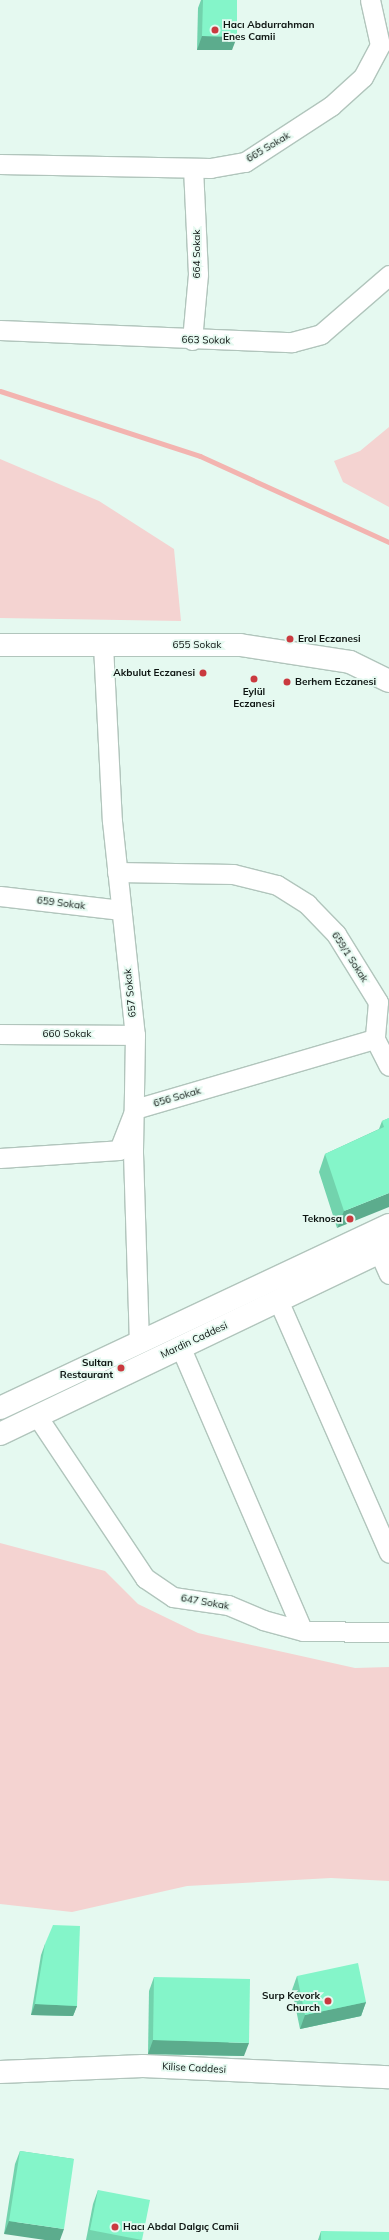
<!DOCTYPE html>
<meta charset="utf-8">
<style>
body{margin:0}
#map{position:relative;width:389px;height:2240px;overflow:hidden;background:#e5f9f0;font-family:Mulish,sans-serif}
div>[style]{position:absolute}
.green>*{inset:0;background:#f4d3d1}
.stream>*{height:5px;margin:-2.5px;padding:0 2.5px;transform-origin:2.5px;border-radius:2.5px;background:#f3b4b0}
.roads{filter:drop-shadow(1px 0 #b1c5bc) drop-shadow(-1px 0 #b1c5bc) drop-shadow(0 1px #b1c5bc) drop-shadow(0 -1px #b1c5bc)}
.minor>*{height:19px;margin:-9.5px;padding:0 9.5px;transform-origin:9.5px;border-radius:9.5px;background:#fff}
.tertiary>*{height:22px;margin:-11px;padding:0 11px;transform-origin:11px;border-radius:11px;background:#fff}
.wall>*{inset:0;background:#72d3ad}
.shaded-wall>*{inset:0;background:#5cac8d}
.building>*{inset:0;background:#84f5c9}
.dots>*{width:11px;height:11px;translate:-50% -50%;box-sizing:border-box;border:2px solid #e5f9f0;border-radius:50%}
span{translate:-50% -50%;white-space:nowrap;text-align:center;line-height:1.15;-webkit-text-stroke:3.5px #e5f9f0;paint-order:stroke}
.poi-label{font-size:10px;color:#0d1411;font-weight:700}
.left{translate:0 -50%;text-align:left}
.right{translate:-100% -50%;text-align:right}
.street-label{font-size:10px;color:#0d1411}
</style>
<div id="map">
<div class="green">
<i style="clip-path:polygon(389px 427px,389px 507px,343px 482px,334px 461px,360px 451px)"></i>
<i style="clip-path:polygon(0 459px,99px 501px,174px 549px,181px 621px,0 618px)"></i>
<i style="clip-path:polygon(0 1543px,105px 1571px,138px 1604px,198px 1633px,355px 1668px,389px 1667px,389px 1881px,331px 1878px,187px 1886px,72px 1912px,0 1904px)"></i>
</div>
<div class="stream">
<i style="left:0;top:391px;width:210px;rotate:18deg"></i>
<i style="left:200px;top:456px;width:208px;rotate:24.5deg"></i>
</div>
<div class="roads">
<div class="minor">
<i style="left:0;top:164px;width:210px;rotate:1.1deg"></i>
<i style="left:210px;top:168px;width:36px;rotate:-10deg"></i>
<i style="left:245px;top:162px;width:103px;rotate:-33.1deg"></i>
<i style="left:331px;top:106px;width:43px;rotate:-42.2deg"></i>
<i style="left:363px;top:77px;width:36px;rotate:-62deg"></i>
<i style="left:380px;top:45px;width:46px;rotate:-102.5deg"></i>
<i style="left:0;top:330px;width:292px;rotate:2.4deg"></i>
<i style="left:292px;top:342px;width:30px;rotate:-15deg"></i>
<i style="left:321px;top:334px;width:90px;rotate:-40.9deg"></i>
<i style="left:192px;top:340px;width:66px;rotate:-84.8deg"></i>
<i style="left:198px;top:274px;width:106px;rotate:-92.7deg"></i>
<i style="left:103px;top:645px;width:176px;rotate:87.1deg"></i>
<i style="left:112px;top:821px;width:215px;rotate:83.9deg"></i>
<i style="left:135px;top:1035px;width:118px;rotate:91deg"></i>
<i style="left:133px;top:1153px;width:188px;rotate:88.2deg"></i>
<i style="left:117px;top:872px;width:116px;rotate:1deg"></i>
<i style="left:233px;top:874px;width:45px;rotate:14deg"></i>
<i style="left:277px;top:885px;width:36px;rotate:32deg"></i>
<i style="left:307px;top:904px;width:42px;rotate:46deg"></i>
<i style="left:336px;top:934px;width:80px;rotate:58.3deg"></i>
<i style="left:378px;top:1002px;width:37px;rotate:95deg"></i>
<i style="left:375px;top:1039px;width:30px;rotate:63deg"></i>
<i style="left:0;top:896px;width:122px;rotate:6.6deg"></i>
<i style="left:0;top:1034px;width:135px;rotate:0.4deg"></i>
<i style="left:0;top:1158px;width:119px;rotate:-3.8deg"></i>
<i style="left:119px;top:1150px;width:44px;rotate:-68.7deg"></i>
<i style="left:135px;top:1109px;width:250px;rotate:-16.3deg"></i>
<i style="left:379px;top:1252px;width:24px;rotate:66deg"></i>
<i style="left:278px;top:1300px;width:276px;rotate:66.3deg"></i>
<i style="left:180px;top:1346px;width:310px;rotate:66.7deg"></i>
<i style="left:37px;top:1416px;width:195px;rotate:56.3deg"></i>
<i style="left:145px;top:1578px;width:34px;rotate:34deg"></i>
<i style="left:173px;top:1597px;width:56px;rotate:8.3deg"></i>
<i style="left:228px;top:1605px;width:38px;rotate:23deg"></i>
<i style="left:263px;top:1620px;width:41px;rotate:15.4deg"></i>
<i style="left:303px;top:1631px;width:86px;rotate:0.7deg"></i>
</div>
<div class="tertiary">
<i style="left:0;top:645px;width:240px"></i>
<i style="left:240px;top:645px;width:111px;rotate:8.8deg"></i>
<i style="left:350px;top:662px;width:43px;rotate:26deg"></i>
<i style="left:0;top:1408px;width:430px;rotate:-25.2deg"></i>
<i style="left:0;top:1434px;width:431px;rotate:-25.6deg"></i>
<i style="left:0;top:2072px;width:143px;rotate:-2.4deg"></i>
<i style="left:143px;top:2066px;width:246px;rotate:2.6deg"></i>
</div>
</div>
<div class="wall">
<i style="clip-path:polygon(201px 0,237px 0,232px 50px,197px 50px,198px 8px)"></i>
<i style="clip-path:polygon(389px 1118px,337px 1228px,319px 1172px,325px 1154px,379px 1129px,382px 1121px)"></i>
<i style="clip-path:polygon(45px 1944px,77px 2006px,73px 2016px,31px 2015px,41px 1955px)"></i>
<i style="clip-path:polygon(297px 1976px,366px 2002px,361px 2016px,300px 2029px,292px 1990px)"></i>
<i style="clip-path:polygon(154px 1977px,244px 2056px,148px 2054px,149px 1991px)"></i>
<i style="clip-path:polygon(20px 2151px,74px 2159px,4px 2234px,15px 2164px)"></i>
<i style="clip-path:polygon(98px 2190px,142px 2240px,86px 2240px,93px 2204px)"></i>
<i style="clip-path:polygon(321px 2231px,389px 2240px,318px 2240px)"></i>
</div>
<div class="shaded-wall">
<i style="clip-path:polygon(202px 36px,237px 37px,232px 50px,197px 50px)"></i>
<i style="clip-path:polygon(389px 1193px,389px 1207px,337px 1228px,344px 1211px)"></i>
<i style="clip-path:polygon(366px 2002px,361px 2016px,300px 2029px,305px 2015px)"></i>
<i style="clip-path:polygon(35px 2004px,77px 2006px,73px 2016px,31px 2015px)"></i>
<i style="clip-path:polygon(153px 2040px,249px 2043px,244px 2056px,148px 2054px)"></i>
<i style="clip-path:polygon(9px 2221px,64px 2229px,60px 2240px,45px 2240px,4px 2234px)"></i>
</div>
<div class="building">
<i style="clip-path:polygon(203px 0,237px 0,237px 37px,202px 36px)"></i>
<i style="clip-path:polygon(389px 1118px,389px 1193px,344px 1211px,325px 1154px,384px 1127px,382px 1121px)"></i>
<i style="clip-path:polygon(53px 1925px,80px 1926px,77px 2006px,35px 2004px,45px 1944px)"></i>
<i style="clip-path:polygon(358px 1963px,366px 2002px,305px 2015px,297px 1976px)"></i>
<i style="clip-path:polygon(154px 1977px,250px 1979px,249px 2043px,153px 2040px)"></i>
<i style="clip-path:polygon(20px 2151px,74px 2159px,64px 2229px,9px 2221px)"></i>
<i style="clip-path:polygon(98px 2190px,150px 2200px,142px 2240px,90px 2230px)"></i>
<i style="clip-path:polygon(321px 2231px,389px 2232px,389px 2240px,321px 2240px)"></i>
</div>
<div class="dots">
<i style="left:215px;top:30px;background:#ca3a3f"></i>
<i style="left:290px;top:639px;background:#ca3a3f"></i>
<i style="left:203px;top:673px;background:#ca3a3f"></i>
<i style="left:254px;top:679px;background:#ca3a3f"></i>
<i style="left:287px;top:682px;background:#ca3a3f"></i>
<i style="left:350px;top:1219px;background:#ca3a3f"></i>
<i style="left:121px;top:1368px;background:#ca3a3f"></i>
<i style="left:328px;top:2001px;background:#ca3a3f"></i>
<i style="left:115px;top:2227px;background:#ca3a3f"></i>
</div>
<div class="poi-label">
<span class="left" style="left:223px;top:30px">Hacı Abdurrahman<br>Enes Camii</span>
<span class="left" style="left:298px;top:639px">Erol Eczanesi</span>
<span class="right" style="left:195px;top:673px">Akbulut Eczanesi</span>
<span class="left" style="left:295px;top:682px">Berhem Eczanesi</span>
<span style="left:254px;top:697px">Eylül<br>Eczanesi</span>
<span class="right" style="left:342px;top:1219px">Teknosa</span>
<span class="right" style="left:113px;top:1368px">Sultan<br>Restaurant</span>
<span class="right" style="left:320px;top:2001px">Surp Kevork<br>Church</span>
<span class="left" style="left:123px;top:2227px">Hacı Abdal Dalgıç Camii</span>
</div>
<div class="street-label">
<span style="left:268px;top:147px;rotate:-31deg">665 Sokak</span>
<span style="left:197px;top:254px;rotate:-90deg">664 Sokak</span>
<span style="left:206px;top:340px;rotate:1deg">663 Sokak</span>
<span style="left:197px;top:645px">655 Sokak</span>
<span style="left:61px;top:903px;rotate:7deg">659 Sokak</span>
<span style="left:350px;top:957px;rotate:57deg">659/1 Sokak</span>
<span style="left:130px;top:993px;rotate:-96deg">657 Sokak</span>
<span style="left:67px;top:1034px">660 Sokak</span>
<span style="left:177px;top:1097px;rotate:-16deg">656 Sokak</span>
<span style="left:194px;top:1340px;rotate:-25deg">Mardin Caddesi</span>
<span style="left:205px;top:1602px;rotate:10deg">647 Sokak</span>
<span style="left:194px;top:2068px;rotate:3deg">Kilise Caddesi</span>
</div>
</div>
